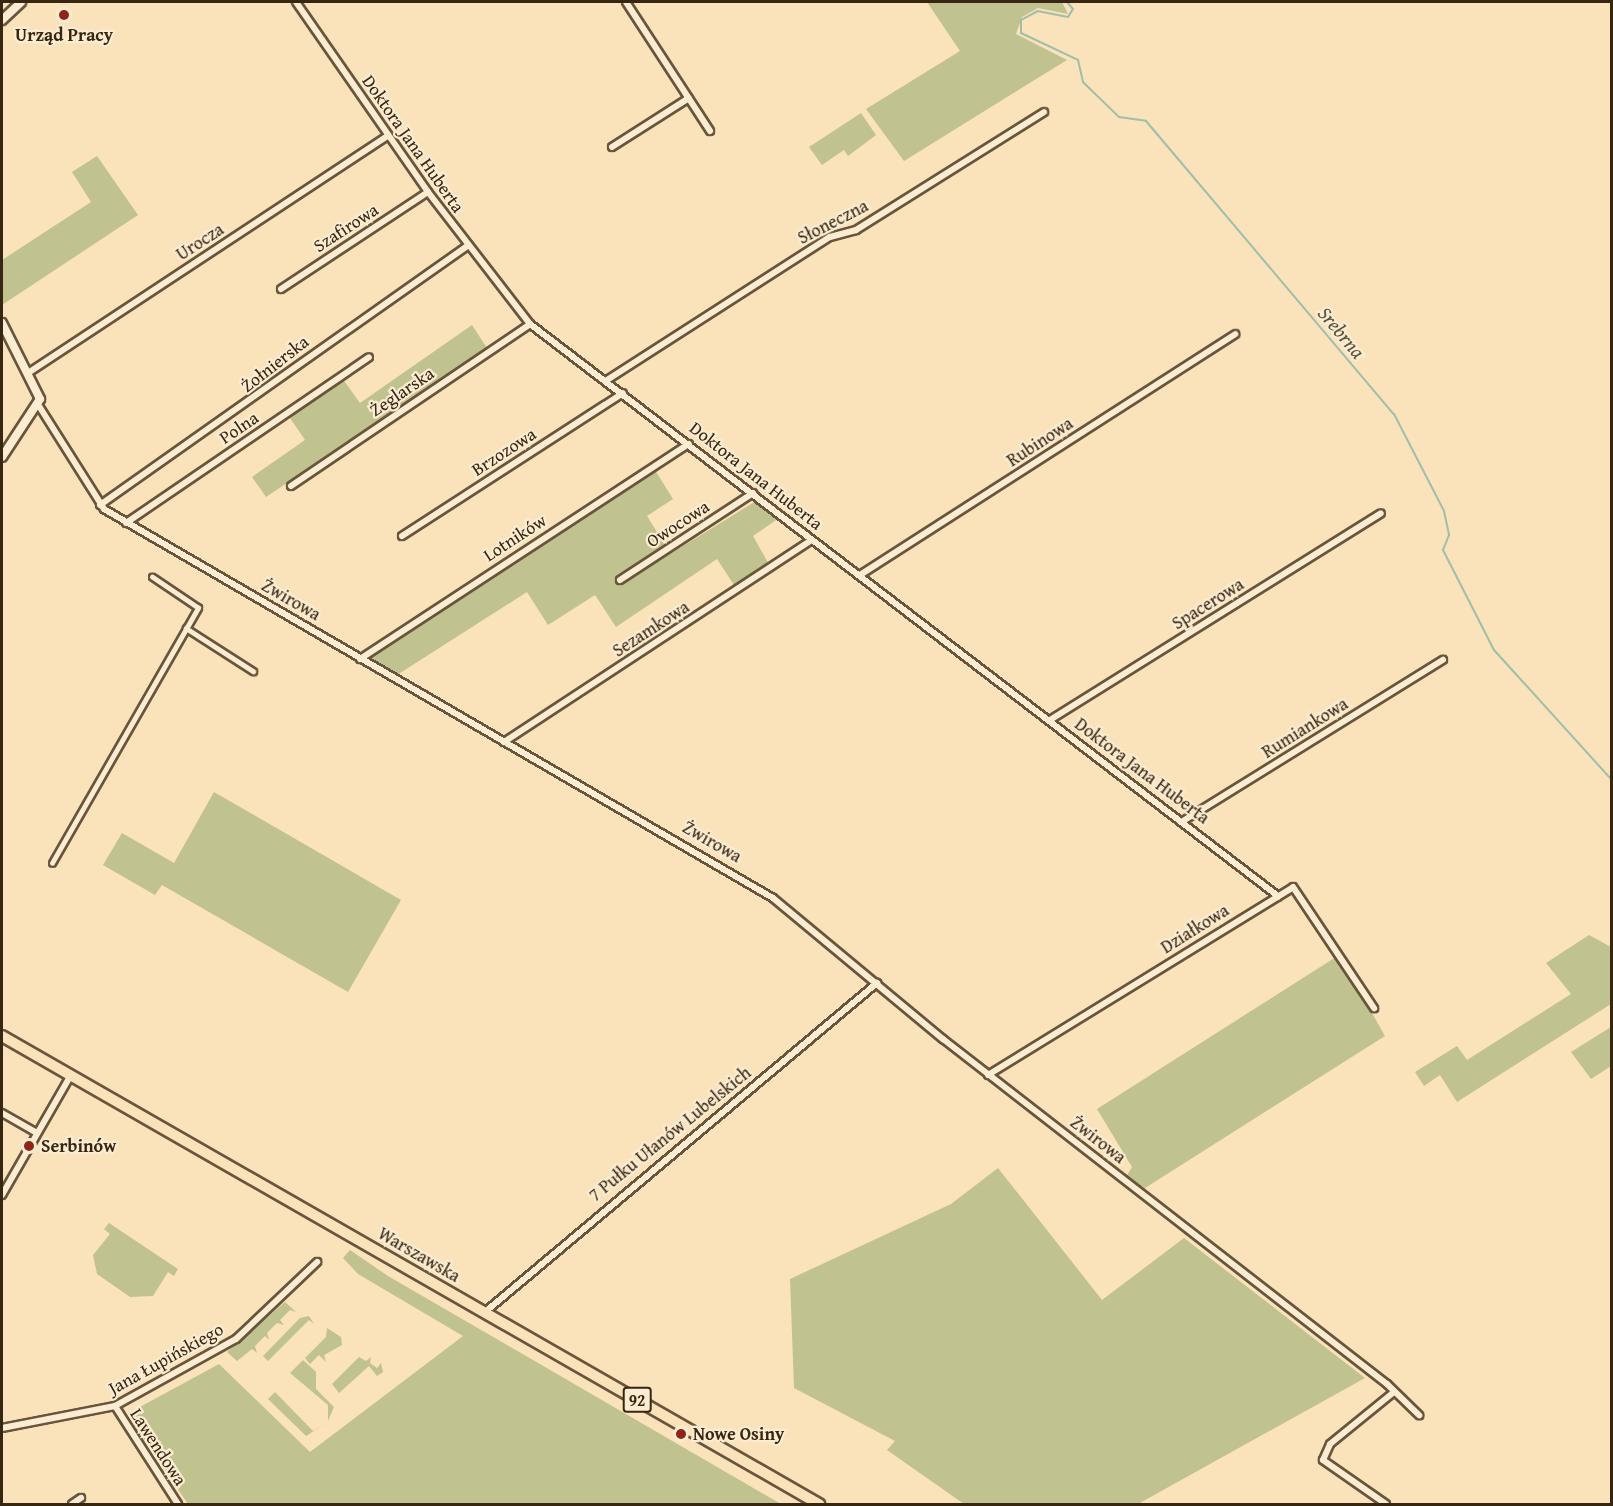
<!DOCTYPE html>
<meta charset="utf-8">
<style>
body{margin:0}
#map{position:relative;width:1613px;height:1506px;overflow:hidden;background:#fae2ba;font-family:"Gentium Book Plus",serif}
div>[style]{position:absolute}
.green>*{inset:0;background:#c0c38f}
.stream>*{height:2px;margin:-1px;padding:0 1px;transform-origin:1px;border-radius:1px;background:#9fbeac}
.roads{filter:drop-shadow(2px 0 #68553b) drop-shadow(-2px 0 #68553b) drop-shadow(0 2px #68553b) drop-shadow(0 -2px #68553b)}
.pedestrian>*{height:4.5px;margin:-2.25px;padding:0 2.25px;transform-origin:2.25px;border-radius:2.25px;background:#fcecd2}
.minor>*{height:6px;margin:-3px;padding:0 3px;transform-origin:3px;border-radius:3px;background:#fcecd2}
.tertiary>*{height:8px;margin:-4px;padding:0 4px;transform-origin:4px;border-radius:4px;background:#fcecd2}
.primary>*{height:10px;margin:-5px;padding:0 5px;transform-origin:5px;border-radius:5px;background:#fae2ba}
.dots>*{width:16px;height:16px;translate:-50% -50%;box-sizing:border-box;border:3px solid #fcecd2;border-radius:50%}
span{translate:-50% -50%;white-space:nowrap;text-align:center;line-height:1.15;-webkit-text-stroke:4.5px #fcecd2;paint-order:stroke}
.shield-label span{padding:2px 4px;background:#fcecd2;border:2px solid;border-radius:4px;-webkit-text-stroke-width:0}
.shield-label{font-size:16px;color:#372611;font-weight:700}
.poi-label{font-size:18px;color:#372611;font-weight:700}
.left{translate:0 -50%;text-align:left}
.street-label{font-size:18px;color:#372611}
.water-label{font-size:20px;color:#565440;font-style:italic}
.frame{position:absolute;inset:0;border:3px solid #372611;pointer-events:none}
</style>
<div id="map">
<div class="green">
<i style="clip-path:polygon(927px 2px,1062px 2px,1068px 14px,1038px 8px,1022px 17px,1016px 34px,1067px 60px,904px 161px,866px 109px,960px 51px)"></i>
<i style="clip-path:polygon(861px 113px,876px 135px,848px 156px,844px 150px,822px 165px,809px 147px)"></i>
<i style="clip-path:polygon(97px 156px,138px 215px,2px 305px,2px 260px,91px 202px,72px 172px)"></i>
<i style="clip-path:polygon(472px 325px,487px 348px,266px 497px,252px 477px,305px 440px,288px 415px,342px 378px,360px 403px)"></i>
<i style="clip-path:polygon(655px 470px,673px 499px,647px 516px,665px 545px,615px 577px,620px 585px,756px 501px,779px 518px,753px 536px,770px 566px,736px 588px,717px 559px,616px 627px,595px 595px,548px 625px,527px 592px,397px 675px,371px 659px,371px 653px)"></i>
<i style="clip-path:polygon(214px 792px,401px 900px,348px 992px,162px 885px,155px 895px,103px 865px,122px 833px,174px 863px)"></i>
<i style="clip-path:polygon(1589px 935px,1611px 947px,1611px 1004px,1457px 1102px,1440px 1075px,1424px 1086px,1415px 1072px,1457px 1046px,1467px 1060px,1571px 994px,1546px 963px)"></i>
<i style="clip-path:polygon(1339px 955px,1385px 1036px,1145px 1188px,1126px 1177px,1132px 1167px,1097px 1109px)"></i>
<i style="clip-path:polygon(1611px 1027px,1611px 1066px,1591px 1079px,1571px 1052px)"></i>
<i style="clip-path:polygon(998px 1168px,1102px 1300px,1184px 1238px,1365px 1378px,1138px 1504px,964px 1504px,887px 1450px,895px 1441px,794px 1388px,790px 1279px,951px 1204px)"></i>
<i style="clip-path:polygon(109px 1223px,178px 1269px,174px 1276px,168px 1272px,153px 1296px,130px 1297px,97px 1274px,93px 1255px,110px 1234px,104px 1229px)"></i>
<i style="clip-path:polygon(350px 1250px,388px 1276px,781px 1504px,188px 1504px,127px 1414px,219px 1364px,310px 1452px,463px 1336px,358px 1274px,343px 1258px)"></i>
<i style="clip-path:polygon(285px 1302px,296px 1312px,290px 1310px,280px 1320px,284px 1325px,277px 1323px,267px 1333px,269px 1340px,265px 1336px,255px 1346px,257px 1353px,252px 1349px,237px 1361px,227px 1352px)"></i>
<i style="clip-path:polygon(309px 1316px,314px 1324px,309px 1320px,268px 1361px,263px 1356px,300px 1318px)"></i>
<i style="clip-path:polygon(327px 1328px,341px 1337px,342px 1345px,324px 1355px,326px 1362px,319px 1355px,310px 1364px,305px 1358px,326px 1337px)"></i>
<i style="clip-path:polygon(359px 1357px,366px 1361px,371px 1357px,370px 1363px,377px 1368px,381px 1363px,383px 1372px,377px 1376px,369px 1366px,339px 1393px,332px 1384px)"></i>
<i style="clip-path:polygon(303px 1360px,316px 1372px,316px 1389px,334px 1407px,328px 1421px,328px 1405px,290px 1373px)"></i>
<i style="clip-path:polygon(275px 1392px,313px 1431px,326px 1423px,306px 1436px,268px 1399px)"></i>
</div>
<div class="stream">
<i style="left:1067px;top:2px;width:9px;rotate:49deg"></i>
<i style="left:1073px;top:9px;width:9px;rotate:122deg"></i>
<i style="left:1068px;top:17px;width:31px;rotate:-169deg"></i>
<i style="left:1038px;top:11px;width:19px;rotate:152deg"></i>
<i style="left:1021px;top:20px;width:13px;rotate:90deg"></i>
<i style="left:1021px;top:33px;width:63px;rotate:25.3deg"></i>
<i style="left:1078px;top:60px;width:23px;rotate:77deg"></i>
<i style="left:1083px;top:82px;width:50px;rotate:44.2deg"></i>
<i style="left:1119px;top:117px;width:27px;rotate:8deg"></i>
<i style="left:1146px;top:121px;width:384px;rotate:49.8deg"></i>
<i style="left:1394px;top:414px;width:109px;rotate:62.7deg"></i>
<i style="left:1444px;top:511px;width:25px;rotate:78deg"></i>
<i style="left:1449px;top:535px;width:16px;rotate:112deg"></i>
<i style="left:1443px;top:550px;width:112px;rotate:63deg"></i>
<i style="left:1494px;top:650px;width:176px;rotate:47.8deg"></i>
</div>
<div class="roads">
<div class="pedestrian">
<i style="left:186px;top:628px;width:80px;rotate:32.7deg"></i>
<i style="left:52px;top:863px;width:294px;rotate:-60.2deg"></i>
<i style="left:198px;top:608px;width:55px;rotate:-146deg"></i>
</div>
<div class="minor">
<i style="left:296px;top:2px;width:231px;rotate:55.2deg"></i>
<i style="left:428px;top:192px;width:167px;rotate:52.3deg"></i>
<i style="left:530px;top:324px;width:942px;rotate:37.41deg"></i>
<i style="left:626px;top:2px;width:154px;rotate:56.9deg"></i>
<i style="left:612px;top:147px;width:91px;rotate:-32.5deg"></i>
<i style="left:281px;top:289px;width:176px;rotate:-33.4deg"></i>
<i style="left:28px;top:373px;width:431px;rotate:-33.4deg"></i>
<i style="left:607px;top:380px;width:265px;rotate:-32.7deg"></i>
<i style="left:830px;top:237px;width:27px;rotate:-15deg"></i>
<i style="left:856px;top:230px;width:222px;rotate:-32.1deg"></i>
<i style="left:39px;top:406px;width:122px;rotate:57.7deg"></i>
<i style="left:104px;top:509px;width:774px;rotate:30.18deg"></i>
<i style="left:773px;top:898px;width:221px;rotate:39.7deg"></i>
<i style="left:943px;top:1039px;width:562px;rotate:37.85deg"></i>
<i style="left:1387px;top:1384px;width:45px;rotate:44.1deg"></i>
<i style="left:291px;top:486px;width:289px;rotate:-34.1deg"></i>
<i style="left:100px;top:505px;width:449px;rotate:-35.2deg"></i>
<i style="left:126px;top:523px;width:294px;rotate:-34.3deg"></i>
<i style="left:402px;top:536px;width:263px;rotate:-32.9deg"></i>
<i style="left:860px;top:575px;width:446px;rotate:-32.7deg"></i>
<i style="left:620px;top:580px;width:159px;rotate:-33.2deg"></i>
<i style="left:360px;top:659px;width:393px;rotate:-33.2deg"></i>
<i style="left:1050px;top:720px;width:390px;rotate:-32deg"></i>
<i style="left:504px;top:742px;width:368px;rotate:-33.3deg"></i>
<i style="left:1183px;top:821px;width:306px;rotate:-31.8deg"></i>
<i style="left:988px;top:1075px;width:358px;rotate:-31.6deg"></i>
<i style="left:1293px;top:887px;width:146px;rotate:56.2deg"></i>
<i style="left:2px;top:1113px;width:40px;rotate:29.7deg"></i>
<i style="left:2px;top:1195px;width:138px;rotate:-60.1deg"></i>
<i style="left:485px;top:1312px;width:512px;rotate:-40.01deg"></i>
<i style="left:115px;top:1406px;width:117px;rotate:57.3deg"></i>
<i style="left:2px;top:1428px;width:115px;rotate:-11deg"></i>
<i style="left:115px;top:1406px;width:138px;rotate:-29deg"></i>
<i style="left:236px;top:1339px;width:112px;rotate:-43.5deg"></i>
<i style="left:72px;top:1504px;width:11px;rotate:-34deg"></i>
<i style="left:1386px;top:1504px;width:77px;rotate:-145.1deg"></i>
<i style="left:1323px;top:1460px;width:17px;rotate:-66deg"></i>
<i style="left:1330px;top:1444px;width:82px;rotate:-39.1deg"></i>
</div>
<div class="tertiary">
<i style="left:2px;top:20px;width:26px;rotate:-43deg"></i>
<i style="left:2px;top:323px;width:85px;rotate:63.4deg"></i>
<i style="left:40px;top:399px;width:69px;rotate:123.2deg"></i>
</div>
<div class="primary">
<i style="left:2px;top:1036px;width:942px;rotate:29.81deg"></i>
</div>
</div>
<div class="dots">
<i style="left:64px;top:15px;background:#8f2418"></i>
<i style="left:29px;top:1146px;background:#8f2418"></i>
<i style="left:681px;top:1434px;background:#8f2418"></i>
</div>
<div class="shield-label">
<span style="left:637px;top:1400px">92</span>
</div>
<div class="poi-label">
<span style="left:64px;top:35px">Urząd Pracy</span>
<span class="left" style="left:41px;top:1146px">Serbinów</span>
<span class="left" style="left:693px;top:1434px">Nowe Osiny</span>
</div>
<div class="street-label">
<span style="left:413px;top:144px;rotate:55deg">Doktora Jana Huberta</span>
<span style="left:833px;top:222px;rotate:-27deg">Słoneczna</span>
<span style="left:346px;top:228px;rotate:-33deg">Szafirowa</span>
<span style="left:200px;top:242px;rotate:-33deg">Urocza</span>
<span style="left:275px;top:364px;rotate:-38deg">Żołnierska</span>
<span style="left:402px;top:392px;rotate:-34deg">Żeglarska</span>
<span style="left:239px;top:428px;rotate:-34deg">Polna</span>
<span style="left:1040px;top:442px;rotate:-33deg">Rubinowa</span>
<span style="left:504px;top:452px;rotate:-33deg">Brzozowa</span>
<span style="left:756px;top:476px;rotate:38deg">Doktora Jana Huberta</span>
<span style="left:678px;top:524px;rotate:-33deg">Owocowa</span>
<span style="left:515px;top:538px;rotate:-33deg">Lotników</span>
<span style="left:291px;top:600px;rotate:30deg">Żwirowa</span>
<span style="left:1208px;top:604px;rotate:-32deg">Spacerowa</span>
<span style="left:651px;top:629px;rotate:-33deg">Sezamkowa</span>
<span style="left:1305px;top:728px;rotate:-32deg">Rumiankowa</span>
<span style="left:1142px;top:771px;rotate:37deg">Doktora Jana Huberta</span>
<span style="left:712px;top:842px;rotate:30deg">Żwirowa</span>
<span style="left:1195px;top:929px;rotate:-32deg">Działkowa</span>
<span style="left:670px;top:1134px;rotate:-39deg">7 Pułku Ułanów Lubelskich</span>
<span style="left:1098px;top:1140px;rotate:38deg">Żwirowa</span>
<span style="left:419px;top:1255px;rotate:30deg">Warszawska</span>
<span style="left:166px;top:1359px;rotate:-29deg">Jana Łupińskiego</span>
<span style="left:158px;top:1447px;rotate:57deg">Lawendowa</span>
</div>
<div class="water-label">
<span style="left:1342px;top:332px;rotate:50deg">Srebrna</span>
</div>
<div class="frame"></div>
</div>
